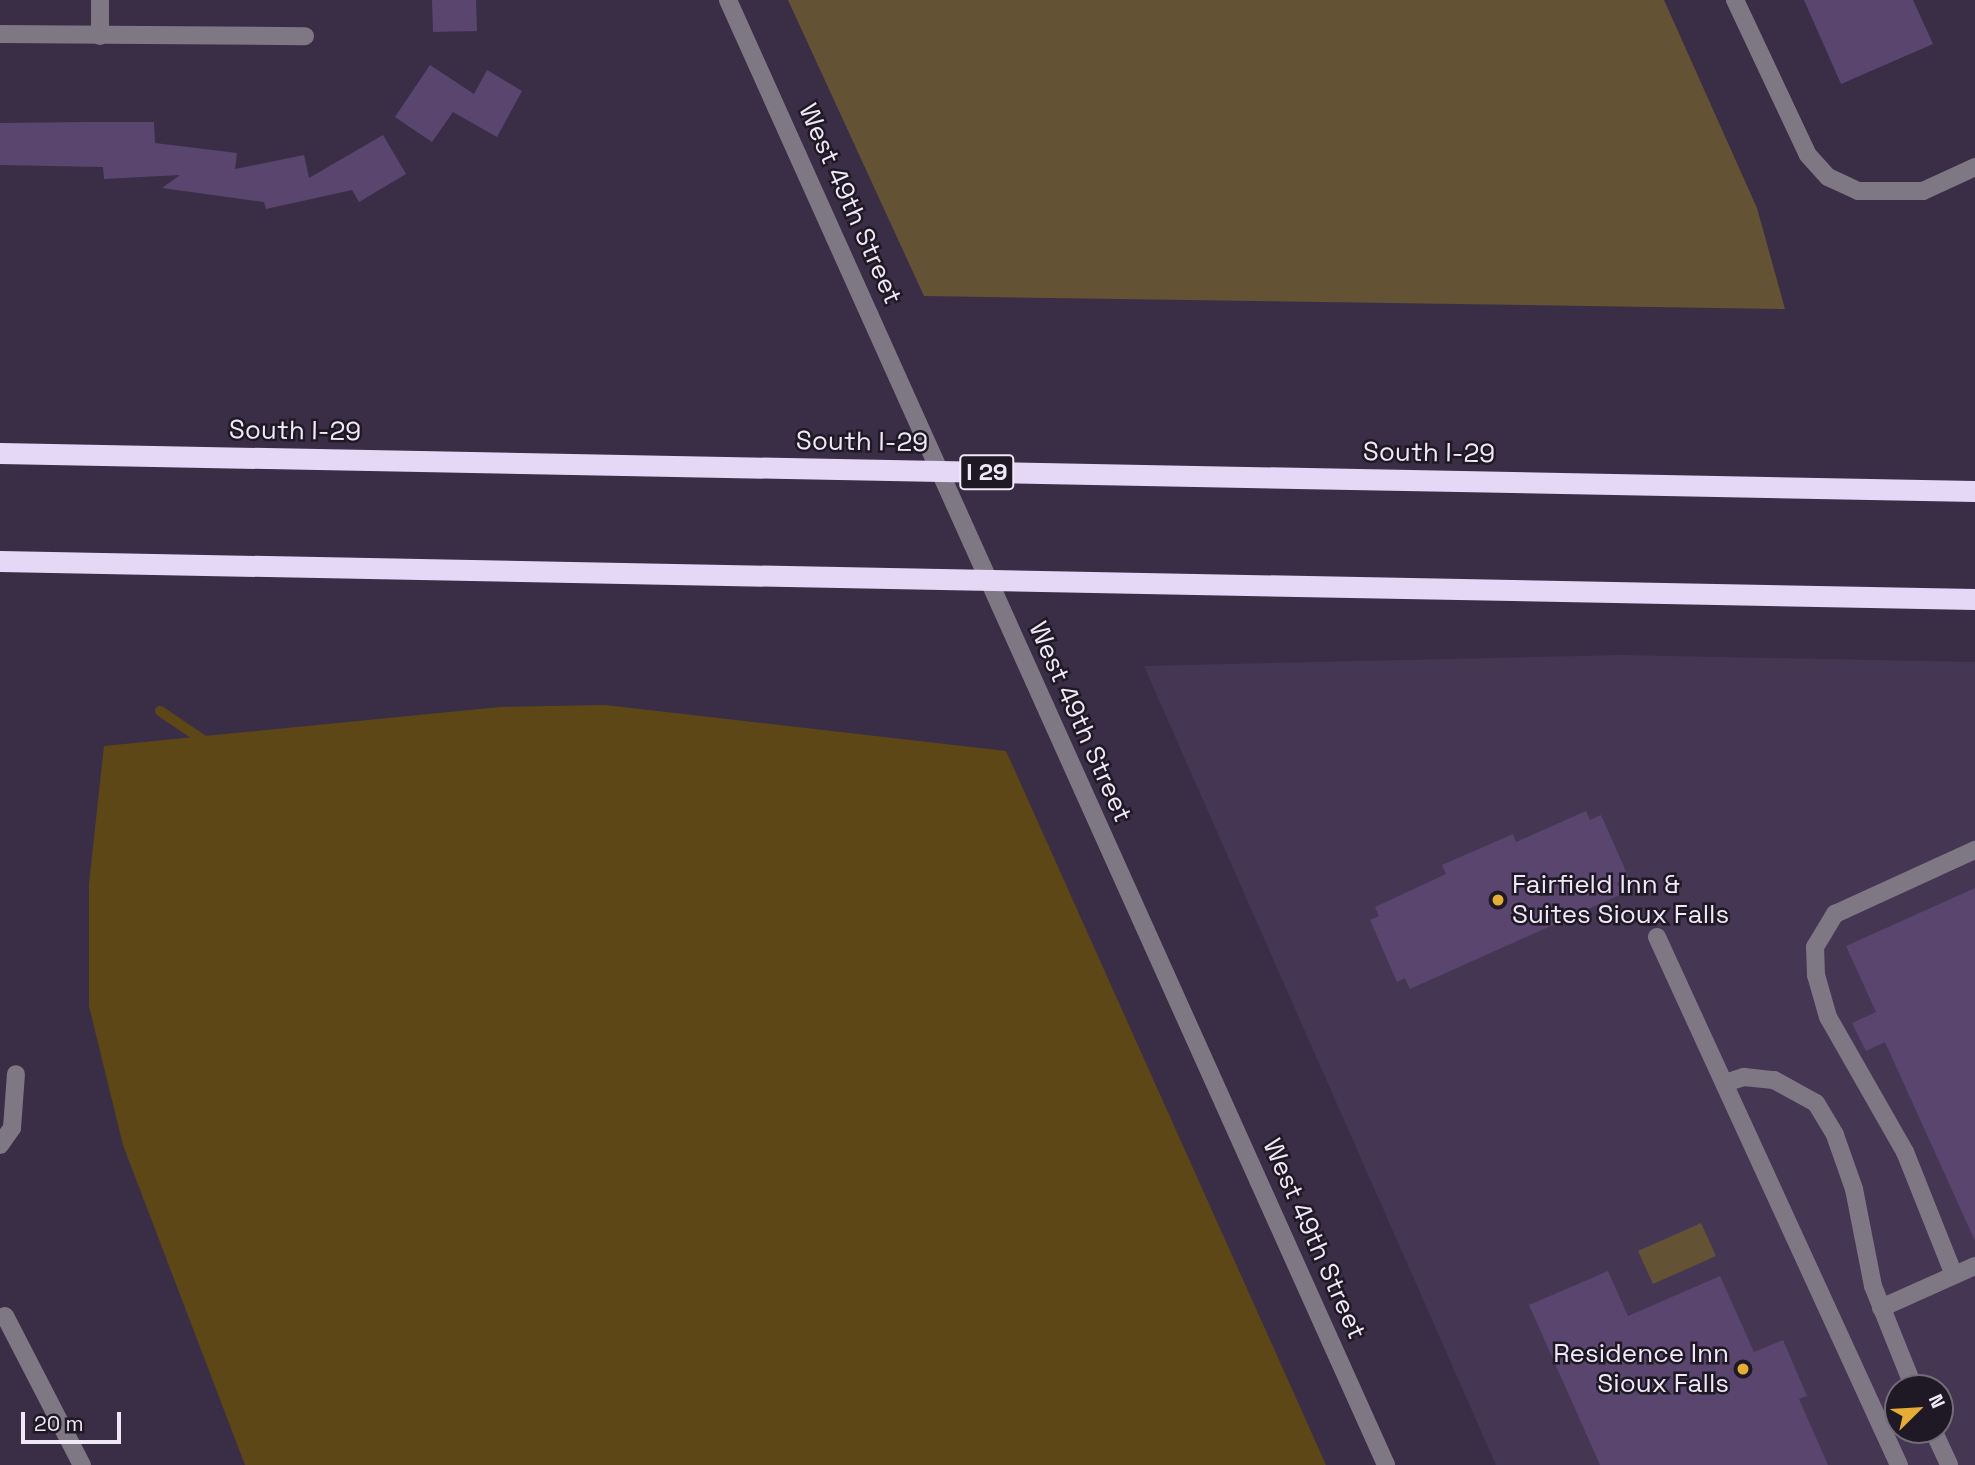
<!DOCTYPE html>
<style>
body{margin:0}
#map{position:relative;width:1975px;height:1465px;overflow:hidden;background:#3a2e46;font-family:"Space Grotesk",sans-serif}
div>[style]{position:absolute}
.built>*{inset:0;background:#453654}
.green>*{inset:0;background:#635233}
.water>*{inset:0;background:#5e4717}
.stream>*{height:10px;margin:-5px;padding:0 5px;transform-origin:5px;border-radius:5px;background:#5e4717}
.building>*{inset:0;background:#5a456f}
.minor>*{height:18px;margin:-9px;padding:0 9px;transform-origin:9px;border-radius:9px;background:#7e7885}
.highway>*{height:21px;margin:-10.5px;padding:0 10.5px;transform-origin:10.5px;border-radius:10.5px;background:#e5d7f6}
.dots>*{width:19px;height:19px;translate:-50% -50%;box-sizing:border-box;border:4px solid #1e1924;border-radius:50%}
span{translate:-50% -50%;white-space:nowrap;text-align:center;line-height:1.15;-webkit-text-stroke:5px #1e1924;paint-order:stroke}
.shield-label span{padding:2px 5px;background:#1e1924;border:2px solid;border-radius:5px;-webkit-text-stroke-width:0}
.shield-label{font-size:24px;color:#efe8f7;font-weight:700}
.street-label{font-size:26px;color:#efe8f7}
.poi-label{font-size:26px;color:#efe8f7}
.left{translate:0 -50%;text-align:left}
.right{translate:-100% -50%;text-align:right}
.north{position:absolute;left:1884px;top:1374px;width:70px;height:70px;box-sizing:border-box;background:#1e1924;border:2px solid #726c78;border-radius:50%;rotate:66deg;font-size:19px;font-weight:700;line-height:28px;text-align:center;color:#efe8f7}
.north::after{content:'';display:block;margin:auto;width:24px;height:32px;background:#e5ad35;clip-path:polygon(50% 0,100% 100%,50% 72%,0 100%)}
.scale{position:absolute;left:21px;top:1412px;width:100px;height:32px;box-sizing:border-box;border:4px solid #efe8f7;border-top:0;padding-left:9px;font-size:21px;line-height:24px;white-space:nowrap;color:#efe8f7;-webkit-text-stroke:5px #1e1924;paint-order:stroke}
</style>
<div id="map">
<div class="built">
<i style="clip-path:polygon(evenodd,1621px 655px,1975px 662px,1975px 1465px,1496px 1465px,1144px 666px,1621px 655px,1898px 1388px,1940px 1388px,1940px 1430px,1898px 1430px,1898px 1388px)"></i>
</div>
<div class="green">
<i style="clip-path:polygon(788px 0,1664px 0,1757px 208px,1785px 309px,924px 296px)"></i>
<i style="clip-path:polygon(1701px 1223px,1716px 1256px,1653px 1284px,1638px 1251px)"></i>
</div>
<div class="water">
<i style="clip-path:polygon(605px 705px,1006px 751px,1326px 1465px,245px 1465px,123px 1145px,89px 1006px,89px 884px,104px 746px,500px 707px)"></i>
</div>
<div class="stream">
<i style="left:160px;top:711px;width:55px;rotate:34deg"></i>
</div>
<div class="building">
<i style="clip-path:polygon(432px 0,476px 0,477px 31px,433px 32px)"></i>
<i style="clip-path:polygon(1804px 0,1913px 0,1933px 44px,1841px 84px)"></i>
<i style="clip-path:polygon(430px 65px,474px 94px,487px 70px,522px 91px,497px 137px,453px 112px,432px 142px,395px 117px)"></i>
<i style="clip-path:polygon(90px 122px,154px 122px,155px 143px,237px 153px,235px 169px,304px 155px,309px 178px,383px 135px,406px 174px,359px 202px,352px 190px,266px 209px,264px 202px,162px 188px,180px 175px,104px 179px,103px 167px,0 165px,0 123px)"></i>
<i style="clip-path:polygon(1586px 811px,1590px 820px,1601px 815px,1629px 878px,1617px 883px,1622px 894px,1410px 989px,1405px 978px,1397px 982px,1370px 920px,1379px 916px,1375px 907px,1446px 874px,1442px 865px,1513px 834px,1516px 842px)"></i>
<i style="clip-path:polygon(1975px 888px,1975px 1241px,1885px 1042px,1866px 1051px,1852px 1023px,1876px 1012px,1846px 946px)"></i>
<i style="clip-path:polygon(1608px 1271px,1628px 1316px,1720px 1276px,1754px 1352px,1783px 1340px,1807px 1396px,1799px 1399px,1828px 1465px,1600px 1465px,1529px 1305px)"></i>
</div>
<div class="minor">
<i style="left:100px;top:0;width:36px;rotate:90deg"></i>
<i style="left:728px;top:0;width:1606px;rotate:65.81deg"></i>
<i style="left:1735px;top:0;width:171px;rotate:64.8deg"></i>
<i style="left:1808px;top:155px;width:30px;rotate:48deg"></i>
<i style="left:1828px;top:177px;width:33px;rotate:25deg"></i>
<i style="left:1858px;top:191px;width:65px"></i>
<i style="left:1923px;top:191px;width:57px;rotate:-24.8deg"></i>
<i style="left:0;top:34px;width:305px;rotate:0.4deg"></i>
<i style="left:1657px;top:937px;width:581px;rotate:65.38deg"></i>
<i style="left:1725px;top:1083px;width:20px;rotate:-18deg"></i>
<i style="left:1744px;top:1077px;width:30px;rotate:6deg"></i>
<i style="left:1774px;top:1080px;width:48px;rotate:28.7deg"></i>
<i style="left:1816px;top:1103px;width:37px;rotate:59deg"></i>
<i style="left:1835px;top:1135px;width:57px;rotate:70.6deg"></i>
<i style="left:1854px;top:1189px;width:99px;rotate:78.9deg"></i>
<i style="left:1873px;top:1286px;width:110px;rotate:68.1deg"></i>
<i style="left:0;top:1145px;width:21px;rotate:-55deg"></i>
<i style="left:12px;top:1128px;width:54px;rotate:-85.8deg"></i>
<i style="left:1954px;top:1275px;width:132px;rotate:-111.7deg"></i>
<i style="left:1905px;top:1152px;width:155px;rotate:-119.7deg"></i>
<i style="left:1828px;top:1017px;width:44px;rotate:-105.9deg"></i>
<i style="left:1816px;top:975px;width:28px;rotate:-92deg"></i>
<i style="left:1815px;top:947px;width:39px;rotate:-59deg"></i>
<i style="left:1835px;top:914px;width:154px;rotate:-24.6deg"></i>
<i style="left:1881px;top:1308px;width:103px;rotate:-24.1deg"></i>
<i style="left:5px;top:1316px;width:168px;rotate:62.7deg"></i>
<i style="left:1933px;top:1430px;width:38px;rotate:65deg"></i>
</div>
<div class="highway">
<i style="left:0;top:453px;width:1975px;rotate:1.1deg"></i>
<i style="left:0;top:561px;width:1975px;rotate:1.1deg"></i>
</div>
<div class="dots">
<i style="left:1498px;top:900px;background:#e5ad35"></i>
<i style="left:1743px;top:1369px;background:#e5ad35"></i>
</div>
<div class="shield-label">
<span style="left:987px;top:472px">I 29</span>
</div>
<div class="street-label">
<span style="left:850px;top:204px;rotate:66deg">West 49th Street</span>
<span style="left:295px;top:431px;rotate:1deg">South I-29</span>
<span style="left:862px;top:442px;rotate:1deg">South I-29</span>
<span style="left:1429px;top:453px;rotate:1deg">South I-29</span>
<span style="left:1080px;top:722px;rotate:66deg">West 49th Street</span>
<span style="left:1314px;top:1239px;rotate:66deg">West 49th Street</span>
</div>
<div class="poi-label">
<span class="left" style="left:1512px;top:900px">Fairfield Inn &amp;<br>Suites Sioux Falls</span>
<span class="right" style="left:1729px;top:1369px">Residence Inn<br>Sioux Falls</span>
</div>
<div class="north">N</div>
<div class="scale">20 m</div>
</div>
